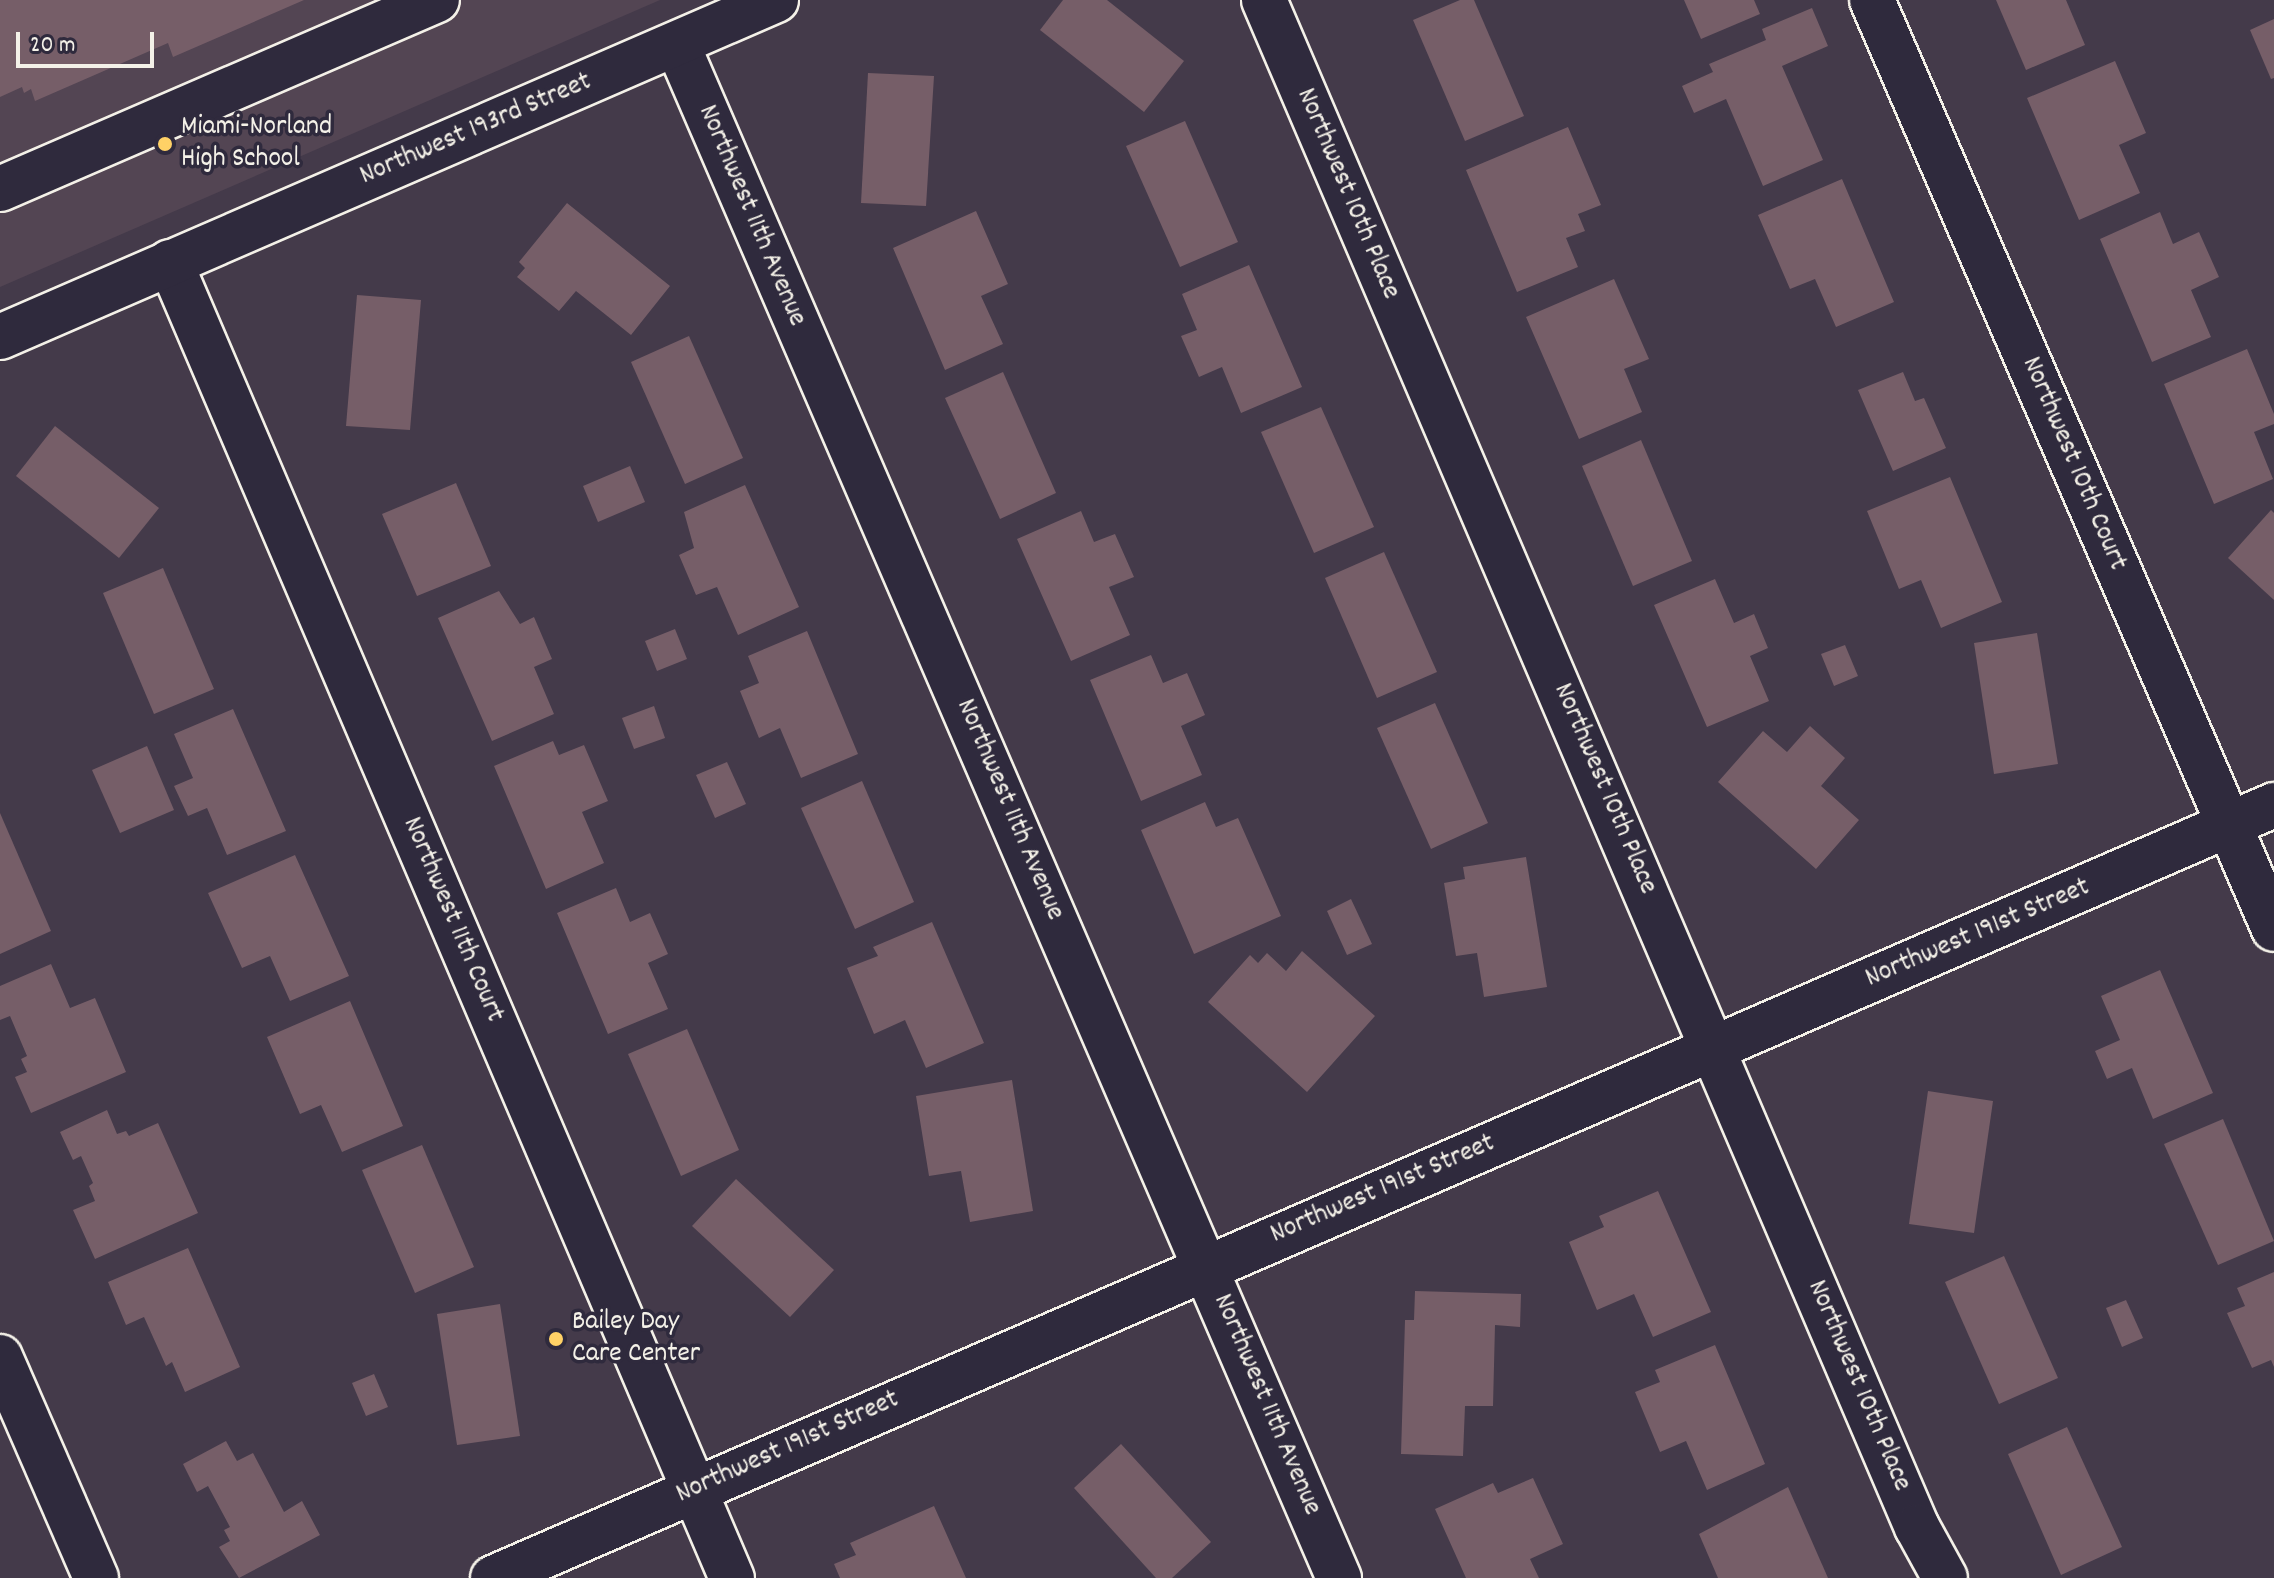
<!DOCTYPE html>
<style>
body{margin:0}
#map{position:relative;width:2274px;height:1578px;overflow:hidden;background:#443a4a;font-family:Dekko,sans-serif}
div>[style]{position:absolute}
.built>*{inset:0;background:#534553}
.building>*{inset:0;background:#765e68}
.roads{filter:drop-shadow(2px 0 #f4f1e8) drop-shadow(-2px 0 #f4f1e8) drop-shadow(0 2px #f4f1e8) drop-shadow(0 -2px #f4f1e8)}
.minor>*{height:44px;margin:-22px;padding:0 22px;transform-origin:22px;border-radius:22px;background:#2f2a3d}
.dots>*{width:22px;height:22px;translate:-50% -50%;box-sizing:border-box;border:4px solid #2f2a3d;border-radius:50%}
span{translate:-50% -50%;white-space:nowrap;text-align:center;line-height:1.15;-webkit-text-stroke:7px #2f2a3d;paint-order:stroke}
.poi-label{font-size:28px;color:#f4f1e8}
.left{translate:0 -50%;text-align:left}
.street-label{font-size:28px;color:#f4f1e8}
.scale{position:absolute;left:16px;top:32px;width:138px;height:36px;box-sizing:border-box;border:4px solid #f4f1e8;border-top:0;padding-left:10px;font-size:24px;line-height:28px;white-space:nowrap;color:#f4f1e8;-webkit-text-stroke:6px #2f2a3d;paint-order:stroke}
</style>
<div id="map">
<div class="built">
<i style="clip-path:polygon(0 0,660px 0,0 287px)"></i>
</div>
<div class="building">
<i style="clip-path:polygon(0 0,304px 0,173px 57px,168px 43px,35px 101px,31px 89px,24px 93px,22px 87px,0 97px)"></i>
<i style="clip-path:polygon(1063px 0,1107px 0,1184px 61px,1144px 112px,1040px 30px)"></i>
<i style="clip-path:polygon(1460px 0,1474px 0,1524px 116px,1465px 141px,1413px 20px)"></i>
<i style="clip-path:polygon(1684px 0,1754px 0,1760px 14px,1701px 39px)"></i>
<i style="clip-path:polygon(1996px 0,2066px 0,2085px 45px,2026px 70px)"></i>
<i style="clip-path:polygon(1812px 8px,1828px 46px,1782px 66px,1823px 160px,1763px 186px,1726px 99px,1694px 113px,1682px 86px,1713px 72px,1709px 64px,1766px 40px,1762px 29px)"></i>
<i style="clip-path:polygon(2274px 19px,2274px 78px,2271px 79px,2250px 30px)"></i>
<i style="clip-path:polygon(2115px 61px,2146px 133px,2119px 145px,2140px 193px,2079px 220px,2027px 98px)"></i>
<i style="clip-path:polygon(868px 73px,934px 76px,926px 206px,861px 203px)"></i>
<i style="clip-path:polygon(1185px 121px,1238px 242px,1180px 267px,1126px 146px)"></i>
<i style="clip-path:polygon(1568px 127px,1601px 205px,1578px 214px,1585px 231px,1566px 238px,1578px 267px,1517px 292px,1466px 170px)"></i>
<i style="clip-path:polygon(1842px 179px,1894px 302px,1836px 327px,1815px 279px,1790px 289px,1758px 215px)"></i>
<i style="clip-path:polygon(567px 203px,670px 286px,631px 335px,576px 291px,559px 311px,517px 277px,525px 268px,519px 262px)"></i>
<i style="clip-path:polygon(976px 211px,1008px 284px,981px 296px,1003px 344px,945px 370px,893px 248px)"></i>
<i style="clip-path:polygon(2160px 212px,2173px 244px,2199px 232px,2219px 277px,2191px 290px,2211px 337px,2152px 362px,2100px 239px)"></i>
<i style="clip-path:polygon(1249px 265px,1302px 387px,1241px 413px,1222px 367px,1199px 377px,1181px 336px,1197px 330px,1182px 294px)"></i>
<i style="clip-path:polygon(1614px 279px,1649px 359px,1624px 369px,1642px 412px,1579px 439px,1526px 317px)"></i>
<i style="clip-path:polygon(357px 295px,421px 300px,410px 430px,346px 426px)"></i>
<i style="clip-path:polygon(689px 336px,743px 458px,685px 484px,631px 362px)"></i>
<i style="clip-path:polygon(2247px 349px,2274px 414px,2274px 424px,2254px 432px,2273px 479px,2214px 504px,2164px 384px)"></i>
<i style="clip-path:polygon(1003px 372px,1056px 493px,1000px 519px,945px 398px)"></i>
<i style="clip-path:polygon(1903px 372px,1915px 401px,1924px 398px,1946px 448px,1893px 471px,1858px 390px)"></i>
<i style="clip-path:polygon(1321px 407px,1374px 527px,1314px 553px,1261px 432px)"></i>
<i style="clip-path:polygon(55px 426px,159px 508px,119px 558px,16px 476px)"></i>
<i style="clip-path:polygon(1641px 440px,1692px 561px,1633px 586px,1582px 466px)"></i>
<i style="clip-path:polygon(630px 466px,645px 502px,598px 522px,583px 486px)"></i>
<i style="clip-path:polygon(1950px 477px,2002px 602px,1941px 628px,1921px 580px,1899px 589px,1867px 511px)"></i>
<i style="clip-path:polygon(456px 483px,491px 566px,417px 596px,382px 514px)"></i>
<i style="clip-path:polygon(745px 485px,799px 607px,738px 635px,717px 587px,696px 595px,679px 555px,694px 548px,684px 512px)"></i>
<i style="clip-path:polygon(2271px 510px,2274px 513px,2274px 600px,2228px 558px)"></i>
<i style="clip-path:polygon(1081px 511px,1094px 542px,1115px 534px,1134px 577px,1109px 587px,1130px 635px,1071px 661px,1017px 539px)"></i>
<i style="clip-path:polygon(1384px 552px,1437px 672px,1377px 698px,1325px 578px)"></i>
<i style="clip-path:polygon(163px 568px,214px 689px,154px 714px,103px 593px)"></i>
<i style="clip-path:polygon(1715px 579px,1734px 623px,1754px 614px,1768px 648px,1750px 656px,1769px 701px,1707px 727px,1654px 605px)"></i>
<i style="clip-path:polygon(499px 591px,520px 624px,534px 617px,552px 659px,534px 667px,554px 714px,492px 741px,438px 618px)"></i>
<i style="clip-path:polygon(675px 629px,687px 659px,657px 671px,645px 641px)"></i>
<i style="clip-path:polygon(807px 631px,858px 754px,801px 778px,780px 728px,759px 738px,740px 691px,759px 683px,748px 656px)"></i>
<i style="clip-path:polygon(2037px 633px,2058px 764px,1994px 774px,1974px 643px)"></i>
<i style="clip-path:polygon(1845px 645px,1858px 676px,1834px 686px,1821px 654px)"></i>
<i style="clip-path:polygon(1151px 655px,1163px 683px,1187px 673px,1205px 715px,1181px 726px,1202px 775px,1141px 801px,1090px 680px)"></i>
<i style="clip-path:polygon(1435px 703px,1488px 823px,1431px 849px,1377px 728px)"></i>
<i style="clip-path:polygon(654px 706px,665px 738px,634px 749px,622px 718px)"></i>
<i style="clip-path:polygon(233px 709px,286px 831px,227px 855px,207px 808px,188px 816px,174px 786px,193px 778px,174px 734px)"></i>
<i style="clip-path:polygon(1810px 726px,1845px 758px,1821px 786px,1859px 820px,1816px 869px,1718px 782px,1763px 731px,1787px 752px)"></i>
<i style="clip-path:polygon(553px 741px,559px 755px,584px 745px,608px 801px,582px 812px,604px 863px,546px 889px,494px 766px)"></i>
<i style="clip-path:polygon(147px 746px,174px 810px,120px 833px,92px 770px)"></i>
<i style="clip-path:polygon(727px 762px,746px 804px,715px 818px,696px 775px)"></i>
<i style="clip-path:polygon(862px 781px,914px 902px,855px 929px,801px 808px)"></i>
<i style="clip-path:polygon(1205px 802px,1216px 827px,1238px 818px,1281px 916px,1194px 954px,1141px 830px)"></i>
<i style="clip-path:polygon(0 813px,51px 931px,0 954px)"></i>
<i style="clip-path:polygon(295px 855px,349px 976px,290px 1001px,270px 956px,242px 968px,208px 893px)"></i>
<i style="clip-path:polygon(1526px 857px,1547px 987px,1484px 997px,1477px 953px,1456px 956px,1444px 883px,1465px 879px,1463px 867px)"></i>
<i style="clip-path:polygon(616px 888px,630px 922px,650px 913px,668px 954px,648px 963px,668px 1009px,608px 1034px,557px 913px)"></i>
<i style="clip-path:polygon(1351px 899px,1372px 944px,1347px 955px,1327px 911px)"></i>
<i style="clip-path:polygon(932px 922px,984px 1043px,926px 1068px,905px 1020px,874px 1034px,847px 968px,878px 956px,873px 947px)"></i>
<i style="clip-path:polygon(1302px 951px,1375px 1016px,1307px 1092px,1208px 1002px,1250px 955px,1258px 963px,1267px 953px,1286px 971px)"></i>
<i style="clip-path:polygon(51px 964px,70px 1008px,95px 998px,126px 1072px,31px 1113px,15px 1077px,27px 1072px,21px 1059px,27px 1056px,10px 1016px,0 1020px,0 986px)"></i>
<i style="clip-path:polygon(2160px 970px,2213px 1093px,2153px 1119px,2132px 1068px,2107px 1079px,2095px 1051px,2120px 1040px,2101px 996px)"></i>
<i style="clip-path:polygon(350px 1001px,403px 1126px,342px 1152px,321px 1105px,300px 1114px,267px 1037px)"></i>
<i style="clip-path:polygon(687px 1029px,739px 1150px,681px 1176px,628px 1054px)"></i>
<i style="clip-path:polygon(1012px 1080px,1033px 1211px,970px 1222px,961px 1171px,929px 1176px,916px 1096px)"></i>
<i style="clip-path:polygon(1928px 1091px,1993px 1101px,1974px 1233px,1909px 1224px)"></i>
<i style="clip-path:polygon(107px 1110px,117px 1134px,126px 1131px,129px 1136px,158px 1123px,198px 1213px,95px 1259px,73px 1210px,95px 1201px,89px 1186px,93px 1183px,81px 1156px,73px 1160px,60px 1132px)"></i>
<i style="clip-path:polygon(2223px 1119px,2274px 1241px,2218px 1265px,2164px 1144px)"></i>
<i style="clip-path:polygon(422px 1145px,474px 1267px,415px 1293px,362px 1170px)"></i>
<i style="clip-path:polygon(736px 1179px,834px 1270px,790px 1317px,692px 1226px)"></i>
<i style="clip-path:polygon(1658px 1191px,1711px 1312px,1653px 1337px,1634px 1294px,1597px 1310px,1569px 1242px,1604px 1227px,1599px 1216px)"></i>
<i style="clip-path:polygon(188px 1248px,240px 1367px,185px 1392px,172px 1362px,166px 1366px,144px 1317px,126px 1325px,108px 1282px)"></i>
<i style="clip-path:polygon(2004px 1256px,2058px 1378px,1999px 1404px,1945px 1282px)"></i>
<i style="clip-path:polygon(2274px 1272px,2274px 1367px,2271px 1360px,2252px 1368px,2227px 1313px,2245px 1306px,2237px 1288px)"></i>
<i style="clip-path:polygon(1415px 1291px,1521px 1294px,1520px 1327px,1495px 1325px,1493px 1406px,1465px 1406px,1463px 1456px,1401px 1454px,1405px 1320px,1414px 1320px)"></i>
<i style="clip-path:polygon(2126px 1300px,2143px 1338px,2122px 1347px,2106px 1308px)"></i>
<i style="clip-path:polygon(500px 1304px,520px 1436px,457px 1445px,437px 1314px)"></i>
<i style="clip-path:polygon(1715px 1345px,1765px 1464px,1707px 1490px,1686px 1441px,1660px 1452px,1635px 1392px,1660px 1382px,1655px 1370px)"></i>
<i style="clip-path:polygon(374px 1374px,388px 1407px,366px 1416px,352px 1383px)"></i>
<i style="clip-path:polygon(2067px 1427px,2122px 1547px,2061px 1575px,2008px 1454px)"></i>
<i style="clip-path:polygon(226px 1441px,237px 1461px,253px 1453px,284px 1512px,302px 1501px,320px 1535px,239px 1578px,219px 1547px,230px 1541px,224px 1530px,230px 1527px,208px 1486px,197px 1492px,183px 1464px)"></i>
<i style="clip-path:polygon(1121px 1444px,1211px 1542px,1172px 1578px,1156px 1578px,1074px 1488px)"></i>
<i style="clip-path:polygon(1533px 1478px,1563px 1544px,1530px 1559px,1539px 1578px,1466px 1578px,1435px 1509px,1493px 1483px,1498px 1493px)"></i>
<i style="clip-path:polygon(1788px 1487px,1828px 1578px,1718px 1578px,1699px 1534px)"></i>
<i style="clip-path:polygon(934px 1506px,966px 1578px,840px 1578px,834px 1564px,856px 1555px,850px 1543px)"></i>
</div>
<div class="roads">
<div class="minor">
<i style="left:1264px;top:0;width:1661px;rotate:66.85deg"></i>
<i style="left:1917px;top:1527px;width:58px;rotate:61.2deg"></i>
<i style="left:1872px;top:0;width:1012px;rotate:66.6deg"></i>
<i style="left:677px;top:44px;width:1671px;rotate:66.66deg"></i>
<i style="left:0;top:189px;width:476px;rotate:-23.4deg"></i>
<i style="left:170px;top:262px;width:1431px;rotate:66.88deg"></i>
<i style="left:0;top:337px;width:846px;rotate:-23.47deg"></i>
<i style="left:0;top:1357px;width:241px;rotate:66.5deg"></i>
<i style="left:493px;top:1578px;width:1942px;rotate:-23.46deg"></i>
</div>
</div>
<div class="dots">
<i style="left:165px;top:144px;background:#ffd166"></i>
<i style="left:556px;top:1339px;background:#ffd166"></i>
</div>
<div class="poi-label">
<span class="left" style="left:181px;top:144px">Miami-Norland<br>High School</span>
<span class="left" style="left:572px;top:1339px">Bailey Day<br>Care Center</span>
</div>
<div class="street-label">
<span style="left:476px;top:130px;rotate:-23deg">Northwest 193rd Street</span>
<span style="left:1347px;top:194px;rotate:67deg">Northwest 10th Place</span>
<span style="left:751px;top:216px;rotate:67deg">Northwest 11th Avenue</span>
<span style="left:2073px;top:464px;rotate:67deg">Northwest 10th Court</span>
<span style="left:1604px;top:789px;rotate:67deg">Northwest 10th Place</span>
<span style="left:1009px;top:810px;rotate:67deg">Northwest 11th Avenue</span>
<span style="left:452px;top:920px;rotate:67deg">Northwest 11th Court</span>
<span style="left:1978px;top:934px;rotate:-23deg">Northwest 191st Street</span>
<span style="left:1383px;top:1190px;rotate:-23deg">Northwest 191st Street</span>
<span style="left:1858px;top:1386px;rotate:67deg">Northwest 10th Place</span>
<span style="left:1266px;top:1405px;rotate:67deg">Northwest 11th Avenue</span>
<span style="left:788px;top:1448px;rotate:-24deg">Northwest 191st Street</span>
</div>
<div class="scale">20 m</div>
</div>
